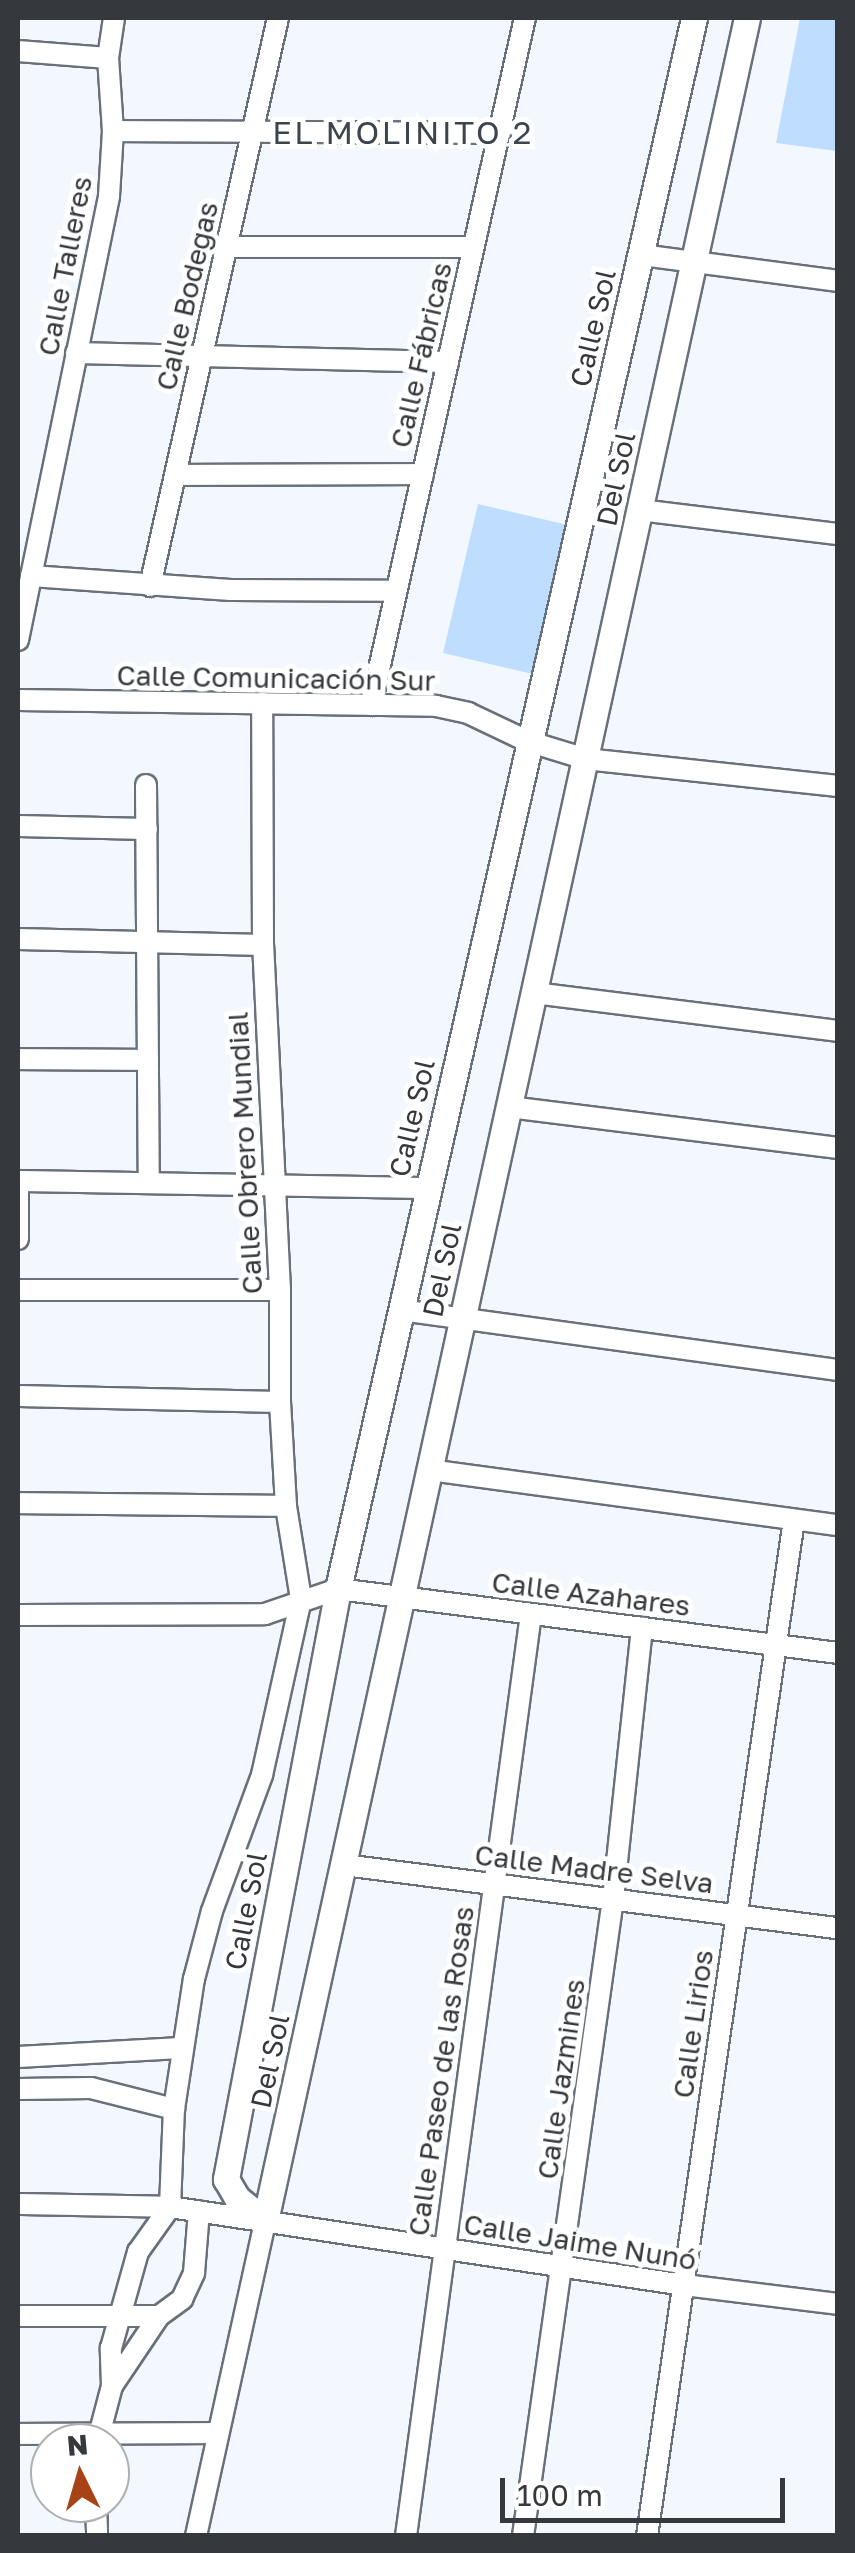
<!DOCTYPE html>
<meta charset="utf-8">
<style>
body{margin:0}
#map{position:relative;width:855px;height:2553px;overflow:hidden;background:#f2f8fe;font-family:"Golos Text",sans-serif}
div>[style]{position:absolute}
.green>*{inset:0;background:#bfddff}
.roads{filter:drop-shadow(2px 0 #68707a) drop-shadow(-2px 0 #68707a) drop-shadow(0 2px #68707a) drop-shadow(0 -2px #68707a)}
.minor>*{height:20px;margin:-10px;padding:0 10px;transform-origin:10px;border-radius:10px;background:#fff}
.tertiary>*{height:25px;margin:-12.5px;padding:0 12.5px;transform-origin:12.5px;border-radius:12.5px;background:#fff}
span{translate:-50% -50%;white-space:nowrap;text-align:center;line-height:1.15;-webkit-text-stroke:10px #fff;paint-order:stroke}
.street-label{font-size:28px;color:#35393d}
.quarter-label{font-size:32px;color:#3c444d;letter-spacing:2.5px}
.frame{position:absolute;inset:0;border:20px solid #35393d;pointer-events:none}
.north{position:absolute;left:30px;top:2423px;width:100px;height:100px;box-sizing:border-box;background:#fff;border:2px solid #aeb0b1;border-radius:50%;rotate:355deg;font-size:28px;font-weight:700;line-height:40px;text-align:center;color:#35393d}
.north::after{content:'';display:block;margin:auto;width:35px;height:45px;background:#a84315;clip-path:polygon(50% 0,100% 100%,50% 72%,0 100%)}
.scale{position:absolute;left:500px;top:2478px;width:285px;height:45px;box-sizing:border-box;border:5px solid #35393d;border-top:0;padding-left:12px;font-size:30px;line-height:35px;white-space:nowrap;color:#35393d;-webkit-text-stroke:8px #fff;paint-order:stroke}
</style>
<div id="map">
<div class="green">
<i style="clip-path:polygon(800px 18px,837px 18px,837px 151px,776px 143px)"></i>
<i style="clip-path:polygon(478px 504px,572px 526px,537px 675px,443px 653px)"></i>
</div>
<div class="roads">
<div class="minor">
<i style="left:18px;top:51px;width:90px;rotate:4.4deg"></i>
<i style="left:113px;top:131px;width:387px;rotate:0.3deg"></i>
<i style="left:226px;top:247px;width:247px"></i>
<i style="left:641px;top:255px;width:199px;rotate:7.5deg"></i>
<i style="left:76px;top:353px;width:372px;rotate:1.4deg"></i>
<i style="left:175px;top:475px;width:248px;rotate:-0.2deg"></i>
<i style="left:639px;top:510px;width:200px;rotate:6.9deg"></i>
<i style="left:31px;top:576px;width:200px;rotate:4deg"></i>
<i style="left:231px;top:590px;width:165px;rotate:0.3deg"></i>
<i style="left:150px;top:586px;width:582px;rotate:-77.3deg"></i>
<i style="left:18px;top:640px;width:453px;rotate:-78.4deg"></i>
<i style="left:109px;top:196px;width:65px;rotate:-86.5deg"></i>
<i style="left:113px;top:131px;width:73px;rotate:-93.9deg"></i>
<i style="left:108px;top:58px;width:40px;rotate:-81.5deg"></i>
<i style="left:18px;top:700px;width:418px;rotate:0.8deg"></i>
<i style="left:436px;top:706px;width:33px;rotate:12deg"></i>
<i style="left:468px;top:713px;width:65px;rotate:25.4deg"></i>
<i style="left:527px;top:741px;width:62px;rotate:17deg"></i>
<i style="left:586px;top:759px;width:253px;rotate:6.1deg"></i>
<i style="left:371px;top:705px;width:704px;rotate:-77.37deg"></i>
<i style="left:146px;top:785px;width:397px;rotate:89.6deg"></i>
<i style="left:18px;top:826px;width:129px;rotate:1.3deg"></i>
<i style="left:18px;top:939px;width:245px;rotate:1.4deg"></i>
<i style="left:534px;top:993px;width:306px;rotate:7.1deg"></i>
<i style="left:18px;top:1059px;width:130px;rotate:0.4deg"></i>
<i style="left:509px;top:1107px;width:332px;rotate:7.1deg"></i>
<i style="left:18px;top:1181px;width:409px;rotate:1deg"></i>
<i style="left:18px;top:1239px;width:58px;rotate:-90deg"></i>
<i style="left:18px;top:1290px;width:262px"></i>
<i style="left:400px;top:1310px;width:442px;rotate:7.8deg"></i>
<i style="left:18px;top:1396px;width:262px;rotate:1.3deg"></i>
<i style="left:429px;top:1470px;width:413px;rotate:7.7deg"></i>
<i style="left:18px;top:1503px;width:268px;rotate:0.6deg"></i>
<i style="left:18px;top:1615px;width:247px;rotate:-0.2deg"></i>
<i style="left:265px;top:1614px;width:77px;rotate:-18.9deg"></i>
<i style="left:338px;top:1589px;width:504px;rotate:7.29deg"></i>
<i style="left:344px;top:1865px;width:498px;rotate:7.3deg"></i>
<i style="left:18px;top:2057px;width:163px;rotate:-3.2deg"></i>
<i style="left:18px;top:2089px;width:73px;rotate:-0.8deg"></i>
<i style="left:91px;top:2088px;width:86px;rotate:14.2deg"></i>
<i style="left:18px;top:2204px;width:152px;rotate:1.1deg"></i>
<i style="left:170px;top:2207px;width:520px;rotate:8.63deg"></i>
<i style="left:684px;top:2285px;width:155px;rotate:7deg"></i>
<i style="left:18px;top:2316px;width:141px"></i>
<i style="left:112px;top:2386px;width:38px;rotate:-92deg"></i>
<i style="left:111px;top:2348px;width:100px;rotate:-74.3deg"></i>
<i style="left:138px;top:2252px;width:55px;rotate:-54.6deg"></i>
<i style="left:170px;top:2207px;width:98px;rotate:-87.7deg"></i>
<i style="left:174px;top:2109px;width:132px;rotate:-81.3deg"></i>
<i style="left:194px;top:1979px;width:70px;rotate:-75.2deg"></i>
<i style="left:212px;top:1911px;width:145px;rotate:-69.8deg"></i>
<i style="left:262px;top:1775px;width:180px;rotate:-77.5deg"></i>
<i style="left:301px;top:1599px;width:94px;rotate:-99.2deg"></i>
<i style="left:286px;top:1506px;width:104px;rotate:-93.3deg"></i>
<i style="left:280px;top:1402px;width:112px;rotate:-90deg"></i>
<i style="left:280px;top:1290px;width:345px;rotate:-92.8deg"></i>
<i style="left:263px;top:945px;width:242px;rotate:-90.2deg"></i>
<i style="left:18px;top:2434px;width:199px;rotate:-0.3deg"></i>
<i style="left:97px;top:2443px;width:59px;rotate:-75.3deg"></i>
<i style="left:112px;top:2386px;width:84px;rotate:-56.1deg"></i>
<i style="left:159px;top:2316px;width:29px;rotate:-36deg"></i>
<i style="left:182px;top:2299px;width:29px;rotate:-65deg"></i>
<i style="left:194px;top:2273px;width:62px;rotate:-85.4deg"></i>
<i style="left:96px;top:2503px;width:33px;rotate:88deg"></i>
<i style="left:196px;top:2536px;width:322px;rotate:-77.6deg"></i>
<i style="left:406px;top:2536px;width:930px;rotate:-82.28deg"></i>
<i style="left:523px;top:2536px;width:643px;rotate:-81.96deg"></i>
<i style="left:613px;top:1899px;width:273px;rotate:-83.9deg"></i>
<i style="left:647px;top:2536px;width:1027px;rotate:-81.77deg"></i>
</div>
<div class="tertiary">
<i style="left:694px;top:18px;width:1611px;rotate:102.77deg"></i>
<i style="left:338px;top:1589px;width:601px;rotate:100.75deg"></i>
<i style="left:226px;top:2179px;width:22px;rotate:60deg"></i>
<i style="left:237px;top:2198px;width:36px;rotate:39deg"></i>
<i style="left:265px;top:2221px;width:2255px;rotate:-77.66deg"></i>
</div>
</div>
<div class="street-label">
<span style="left:65px;top:266px;rotate:-79deg">Calle Talleres</span>
<span style="left:187px;top:296px;rotate:-77deg">Calle Bodegas</span>
<span style="left:593px;top:328px;rotate:-77deg">Calle Sol</span>
<span style="left:421px;top:355px;rotate:-77deg">Calle Fábricas</span>
<span style="left:616px;top:479px;rotate:-78deg">Del Sol</span>
<span style="left:276px;top:678px;rotate:1deg">Calle Comunicación Sur</span>
<span style="left:412px;top:1118px;rotate:-77deg">Calle Sol</span>
<span style="left:245px;top:1153px;rotate:-93deg">Calle Obrero Mundial</span>
<span style="left:442px;top:1270px;rotate:-78deg">Del Sol</span>
<span style="left:591px;top:1594px;rotate:7deg">Calle Azahares</span>
<span style="left:594px;top:1869px;rotate:7deg">Calle Madre Selva</span>
<span style="left:246px;top:1911px;rotate:-79deg">Calle Sol</span>
<span style="left:693px;top:2024px;rotate:-82deg">Calle Lirios</span>
<span style="left:270px;top:2061px;rotate:-78deg">Del Sol</span>
<span style="left:441px;top:2071px;rotate:-82deg">Calle Paseo de las Rosas</span>
<span style="left:561px;top:2079px;rotate:-82deg">Calle Jazmines</span>
<span style="left:580px;top:2242px;rotate:9deg">Calle Jaime Nunó</span>
</div>
<div class="quarter-label">
<span style="left:403px;top:132px">EL MOLINITO 2</span>
</div>
<div class="frame"></div>
<div class="north">N</div>
<div class="scale">100 m</div>
</div>
